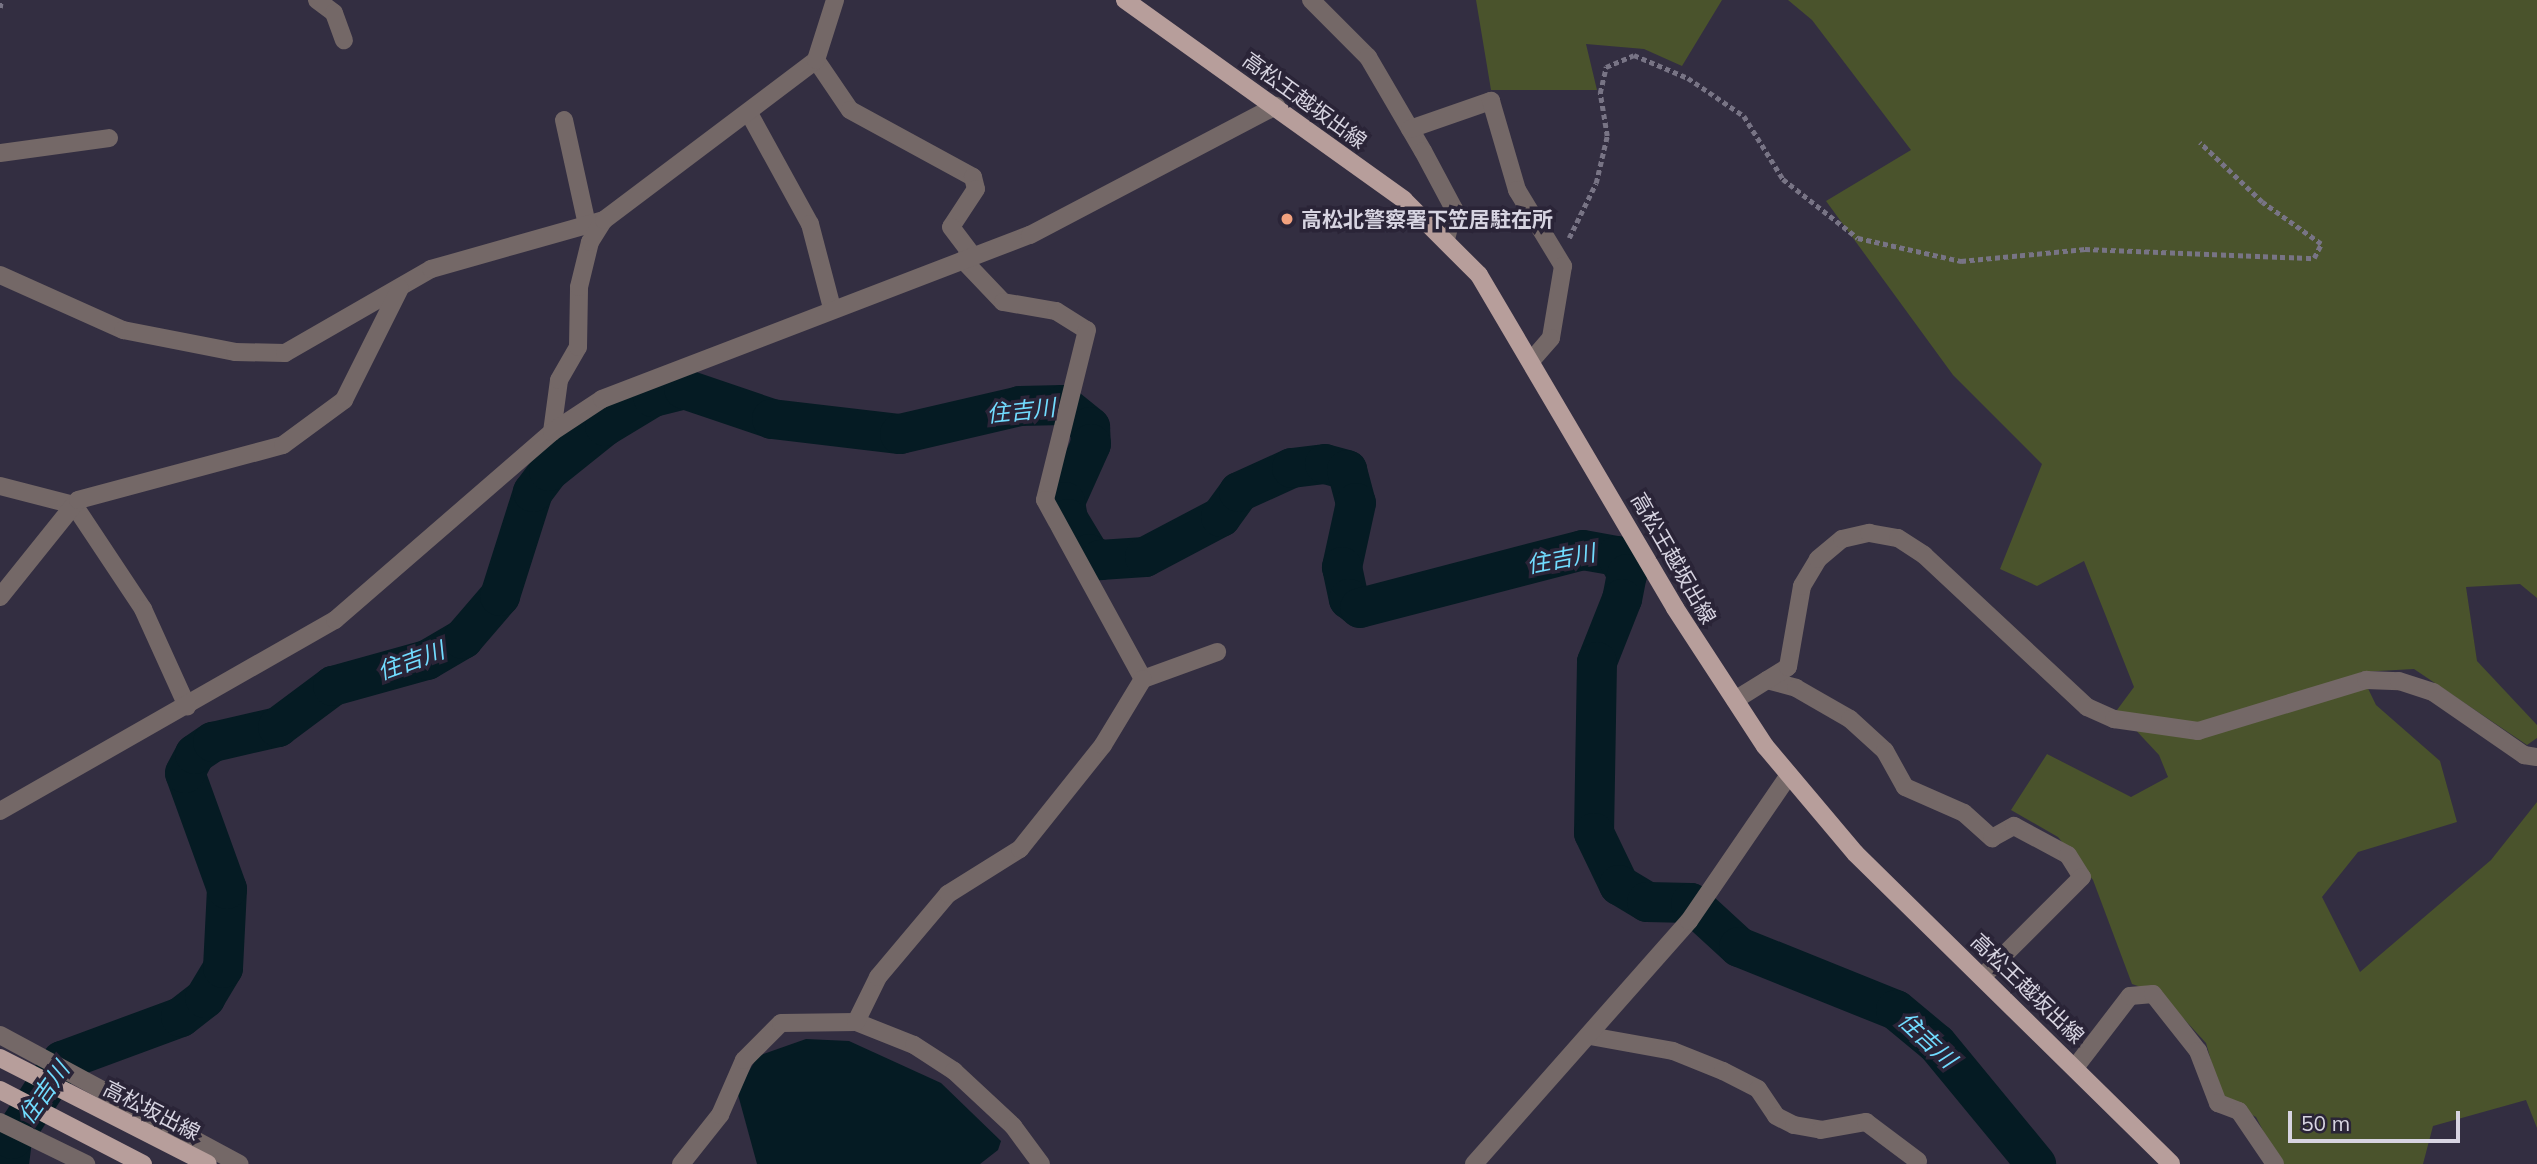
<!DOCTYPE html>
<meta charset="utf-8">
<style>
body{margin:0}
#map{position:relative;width:2537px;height:1164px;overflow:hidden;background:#332e41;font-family:Mulish,"Noto Sans JP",sans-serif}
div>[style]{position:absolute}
.green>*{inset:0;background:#4a532c}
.water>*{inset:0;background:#051b23}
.river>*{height:40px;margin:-20px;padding:0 20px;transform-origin:20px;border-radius:20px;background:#051b23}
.path>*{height:4.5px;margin-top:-2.25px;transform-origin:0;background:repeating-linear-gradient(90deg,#787485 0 5px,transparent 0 8.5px)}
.minor>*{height:18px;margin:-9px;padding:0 9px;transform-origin:9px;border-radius:9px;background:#746867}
.major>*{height:18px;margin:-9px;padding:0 9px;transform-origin:9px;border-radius:9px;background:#b79e9b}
.dots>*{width:19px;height:19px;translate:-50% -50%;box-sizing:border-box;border:4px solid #2a2437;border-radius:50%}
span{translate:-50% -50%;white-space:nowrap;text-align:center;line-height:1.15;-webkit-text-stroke:7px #2a2437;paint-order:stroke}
.street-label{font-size:21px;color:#d7d4e1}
.poi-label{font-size:21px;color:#d7d4e1;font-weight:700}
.left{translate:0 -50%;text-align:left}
.water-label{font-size:23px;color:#71dcff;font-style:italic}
.scale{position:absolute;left:2288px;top:1111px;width:172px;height:32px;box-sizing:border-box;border:4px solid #d7d4e1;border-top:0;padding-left:9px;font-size:21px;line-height:24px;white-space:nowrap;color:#d7d4e1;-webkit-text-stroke:5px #2a2437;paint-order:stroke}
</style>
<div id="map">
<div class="green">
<i style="clip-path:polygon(1476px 0,1722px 0,1682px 66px,1644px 49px,1586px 44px,1597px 90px,1491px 90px)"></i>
<i style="clip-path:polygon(1788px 0,2537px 0,2537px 598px,2520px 584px,2466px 587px,2477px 661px,2537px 725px,2537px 738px,2527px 745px,2414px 669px,2360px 672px,2376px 705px,2440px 761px,2457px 822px,2358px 852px,2322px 897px,2360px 972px,2491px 860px,2537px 802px,2537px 1128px,2526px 1100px,2433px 1126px,2423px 1164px,2280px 1164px,2256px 1117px,2222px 1099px,2206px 1043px,2161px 994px,2132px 984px,2093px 880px,2058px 837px,2011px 810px,2047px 754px,2131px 797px,2168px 777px,2159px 755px,2117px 710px,2134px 687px,2084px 561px,2037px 586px,2000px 569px,2042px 464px,1953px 375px,1826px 201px,1911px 150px,1812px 20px)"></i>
</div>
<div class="water">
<i style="clip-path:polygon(806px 1039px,849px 1041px,941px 1083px,1001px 1141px,998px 1150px,980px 1164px,757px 1164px,737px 1091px,758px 1056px)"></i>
</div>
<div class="river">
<i style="left:9px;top:1164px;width:25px;rotate:-83deg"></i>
<i style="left:12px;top:1139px;width:93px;rotate:-57.3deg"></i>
<i style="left:62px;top:1061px;width:127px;rotate:-20.3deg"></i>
<i style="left:181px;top:1017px;width:31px;rotate:-38deg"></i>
<i style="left:205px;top:998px;width:35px;rotate:-59deg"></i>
<i style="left:223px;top:968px;width:79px;rotate:-87.1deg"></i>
<i style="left:227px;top:889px;width:123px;rotate:-109.9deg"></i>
<i style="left:185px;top:773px;width:21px;rotate:-62deg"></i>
<i style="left:195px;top:754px;width:22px;rotate:-34deg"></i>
<i style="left:213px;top:742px;width:67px;rotate:-13deg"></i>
<i style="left:278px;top:727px;width:69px;rotate:-36.7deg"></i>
<i style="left:333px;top:686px;width:98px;rotate:-15.5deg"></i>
<i style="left:427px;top:660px;width:42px;rotate:-30.3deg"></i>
<i style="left:463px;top:639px;width:57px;rotate:-49.3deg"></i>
<i style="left:500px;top:596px;width:109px;rotate:-72.4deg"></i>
<i style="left:533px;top:492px;width:26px;rotate:-53deg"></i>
<i style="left:549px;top:471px;width:72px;rotate:-38.8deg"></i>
<i style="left:605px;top:426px;width:56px;rotate:-31.1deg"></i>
<i style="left:653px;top:397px;width:32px;rotate:-14deg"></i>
<i style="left:684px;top:389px;width:93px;rotate:18.8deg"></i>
<i style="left:772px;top:419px;width:129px;rotate:6.7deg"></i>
<i style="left:900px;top:434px;width:123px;rotate:-13.1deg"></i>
<i style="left:1020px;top:406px;width:43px;rotate:-1.3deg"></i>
<i style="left:1063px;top:405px;width:35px;rotate:39deg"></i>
<i style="left:1090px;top:427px;width:17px;rotate:87deg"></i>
<i style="left:1091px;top:444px;width:64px;rotate:114.1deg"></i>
<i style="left:1065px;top:502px;width:17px;rotate:80deg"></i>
<i style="left:1068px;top:519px;width:41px;rotate:59deg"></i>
<i style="left:1089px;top:554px;width:13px;rotate:29deg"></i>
<i style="left:1100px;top:560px;width:45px;rotate:-3.8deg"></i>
<i style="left:1145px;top:557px;width:86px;rotate:-27.8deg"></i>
<i style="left:1221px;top:517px;width:31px;rotate:-54deg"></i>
<i style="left:1239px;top:492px;width:58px;rotate:-24.4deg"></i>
<i style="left:1292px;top:468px;width:33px;rotate:-7deg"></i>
<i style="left:1325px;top:464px;width:23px;rotate:15deg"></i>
<i style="left:1347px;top:470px;width:34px;rotate:75deg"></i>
<i style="left:1356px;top:503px;width:66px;rotate:102.3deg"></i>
<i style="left:1342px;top:567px;width:33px;rotate:78deg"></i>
<i style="left:1349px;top:599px;width:14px;rotate:39deg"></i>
<i style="left:1360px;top:608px;width:230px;rotate:-14.6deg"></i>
<i style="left:1583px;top:550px;width:35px;rotate:10deg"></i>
<i style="left:1617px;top:556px;width:21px;rotate:61deg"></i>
<i style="left:1627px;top:574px;width:25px;rotate:101deg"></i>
<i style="left:1622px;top:599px;width:68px;rotate:111.6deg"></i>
<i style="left:1597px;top:662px;width:171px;rotate:91deg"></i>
<i style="left:1594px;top:833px;width:58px;rotate:64.3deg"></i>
<i style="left:1619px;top:885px;width:33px;rotate:31deg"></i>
<i style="left:1647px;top:902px;width:44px;rotate:1.3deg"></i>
<i style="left:1691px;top:903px;width:65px;rotate:42.5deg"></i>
<i style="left:1739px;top:947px;width:169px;rotate:21.9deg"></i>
<i style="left:1896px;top:1010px;width:53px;rotate:39.7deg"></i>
<i style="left:1937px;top:1044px;width:156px;rotate:50.5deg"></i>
</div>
<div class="path">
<i style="left:0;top:8px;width:8px;rotate:-83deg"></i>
<i style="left:1569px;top:238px;width:61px;rotate:-63.9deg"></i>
<i style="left:1596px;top:183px;width:48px;rotate:-76.8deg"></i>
<i style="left:1607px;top:136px;width:44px;rotate:-99.2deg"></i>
<i style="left:1600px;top:93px;width:27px;rotate:-77deg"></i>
<i style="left:1606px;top:67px;width:30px;rotate:-23deg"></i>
<i style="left:1634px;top:55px;width:59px;rotate:23.1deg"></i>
<i style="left:1688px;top:78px;width:68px;rotate:34.2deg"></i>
<i style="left:1744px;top:116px;width:74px;rotate:58.2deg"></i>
<i style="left:1783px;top:179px;width:95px;rotate:38.2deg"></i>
<i style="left:1858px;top:238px;width:106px;rotate:12.6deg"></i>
<i style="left:1961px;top:261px;width:125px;rotate:-5.5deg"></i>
<i style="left:2085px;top:249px;width:229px;rotate:2.3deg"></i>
<i style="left:2314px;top:258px;width:16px;rotate:-63deg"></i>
<i style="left:2321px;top:244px;width:72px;rotate:-144.6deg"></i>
<i style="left:2262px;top:202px;width:86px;rotate:-136.4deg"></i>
</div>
<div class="minor">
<i style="left:317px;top:0;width:21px;rotate:37deg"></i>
<i style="left:334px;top:13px;width:29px;rotate:70deg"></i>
<i style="left:1311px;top:0;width:81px;rotate:45deg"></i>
<i style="left:1368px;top:57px;width:109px;rotate:59.7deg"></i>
<i style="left:1423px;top:151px;width:66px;rotate:61.9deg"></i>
<i style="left:1454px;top:209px;width:31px;rotate:105deg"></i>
<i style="left:816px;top:60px;width:60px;rotate:55.8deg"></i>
<i style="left:850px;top:110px;width:140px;rotate:28.6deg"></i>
<i style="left:973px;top:177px;width:12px;rotate:76deg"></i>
<i style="left:976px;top:189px;width:45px;rotate:123.3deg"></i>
<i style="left:951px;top:227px;width:36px;rotate:53deg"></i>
<i style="left:750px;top:115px;width:124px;rotate:61.2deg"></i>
<i style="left:810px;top:224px;width:87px;rotate:75.3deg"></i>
<i style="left:564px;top:120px;width:107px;rotate:77.6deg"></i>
<i style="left:1410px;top:129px;width:86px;rotate:-19.1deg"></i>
<i style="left:1491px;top:101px;width:93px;rotate:73.7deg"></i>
<i style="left:1517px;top:190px;width:89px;rotate:58.8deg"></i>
<i style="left:1563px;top:266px;width:73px;rotate:99.5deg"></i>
<i style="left:1551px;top:338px;width:28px;rotate:131deg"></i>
<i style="left:0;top:153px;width:110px;rotate:-7.8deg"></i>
<i style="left:963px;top:260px;width:58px;rotate:46.4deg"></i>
<i style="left:1003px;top:302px;width:54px;rotate:9.6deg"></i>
<i style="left:1056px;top:311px;width:36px;rotate:32deg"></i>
<i style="left:1087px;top:330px;width:175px;rotate:103.9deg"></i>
<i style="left:1045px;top:500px;width:204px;rotate:61.3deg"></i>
<i style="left:1143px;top:679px;width:79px;rotate:-20deg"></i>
<i style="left:0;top:275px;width:135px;rotate:24.1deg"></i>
<i style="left:123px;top:330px;width:114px;rotate:11.1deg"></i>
<i style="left:235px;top:352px;width:50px;rotate:1.1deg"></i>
<i style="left:285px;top:353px;width:168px;rotate:-29.9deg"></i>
<i style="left:431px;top:269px;width:180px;rotate:-15.8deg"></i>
<i style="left:552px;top:432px;width:52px;rotate:-82.3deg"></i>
<i style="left:559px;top:380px;width:38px;rotate:-60deg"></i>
<i style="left:578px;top:347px;width:60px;rotate:-89deg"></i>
<i style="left:579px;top:287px;width:46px;rotate:-76.3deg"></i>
<i style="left:590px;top:242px;width:26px;rotate:-58deg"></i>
<i style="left:604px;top:220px;width:266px;rotate:-37deg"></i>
<i style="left:816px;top:60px;width:63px;rotate:-72.4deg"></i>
<i style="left:0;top:486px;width:76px;rotate:14.4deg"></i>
<i style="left:74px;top:505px;width:125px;rotate:56.4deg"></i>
<i style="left:143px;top:609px;width:107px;rotate:65.6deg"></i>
<i style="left:0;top:597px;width:124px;rotate:-51.2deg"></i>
<i style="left:78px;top:500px;width:212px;rotate:-15deg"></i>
<i style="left:283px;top:445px;width:76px;rotate:-36.4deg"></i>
<i style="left:344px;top:400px;width:125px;rotate:-63.4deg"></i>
<i style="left:1767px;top:680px;width:30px;rotate:15deg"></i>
<i style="left:1796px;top:688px;width:62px;rotate:29.9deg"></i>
<i style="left:1850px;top:719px;width:47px;rotate:42.4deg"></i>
<i style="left:1885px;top:751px;width:41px;rotate:60.9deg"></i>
<i style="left:1905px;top:787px;width:64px;rotate:23.8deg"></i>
<i style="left:1964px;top:813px;width:38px;rotate:42deg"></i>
<i style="left:1992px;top:838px;width:25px;rotate:-29deg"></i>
<i style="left:2014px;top:826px;width:61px;rotate:28.2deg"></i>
<i style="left:2068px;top:855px;width:26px;rotate:58deg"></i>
<i style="left:2082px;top:877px;width:140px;rotate:135deg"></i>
<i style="left:1735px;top:700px;width:62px;rotate:-31.9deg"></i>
<i style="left:1788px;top:667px;width:82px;rotate:-80.2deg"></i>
<i style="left:1802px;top:586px;width:31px;rotate:-59deg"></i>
<i style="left:1818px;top:559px;width:31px;rotate:-40deg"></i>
<i style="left:1842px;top:539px;width:28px;rotate:-13deg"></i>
<i style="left:1869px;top:533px;width:29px;rotate:10deg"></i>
<i style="left:1898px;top:538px;width:31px;rotate:33deg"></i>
<i style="left:1924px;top:555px;width:223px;rotate:43deg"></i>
<i style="left:2087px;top:707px;width:30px;rotate:24deg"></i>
<i style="left:2114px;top:719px;width:85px;rotate:8.1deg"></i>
<i style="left:2198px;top:731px;width:176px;rotate:-16.9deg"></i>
<i style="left:2366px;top:680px;width:33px;rotate:2deg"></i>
<i style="left:2399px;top:681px;width:36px;rotate:18deg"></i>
<i style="left:2433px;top:692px;width:111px;rotate:34.7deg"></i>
<i style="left:2524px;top:755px;width:13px;rotate:9deg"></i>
<i style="left:0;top:811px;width:386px;rotate:-29.7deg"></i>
<i style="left:335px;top:620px;width:287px;rotate:-40.9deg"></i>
<i style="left:552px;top:432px;width:60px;rotate:-33.4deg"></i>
<i style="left:602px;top:399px;width:458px;rotate:-21deg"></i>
<i style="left:1030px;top:235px;width:278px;rotate:-27.7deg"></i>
<i style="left:856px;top:1022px;width:62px;rotate:21.6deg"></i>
<i style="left:914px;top:1045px;width:48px;rotate:33deg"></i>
<i style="left:954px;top:1071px;width:81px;rotate:43deg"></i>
<i style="left:1013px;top:1126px;width:47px;rotate:53.6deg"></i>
<i style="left:0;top:1035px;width:272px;rotate:28.3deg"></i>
<i style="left:1590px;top:1036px;width:84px;rotate:10.2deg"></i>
<i style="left:1673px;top:1051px;width:54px;rotate:21.8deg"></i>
<i style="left:1723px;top:1071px;width:39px;rotate:27deg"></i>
<i style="left:1758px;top:1089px;width:32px;rotate:56deg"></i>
<i style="left:1776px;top:1116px;width:20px;rotate:27deg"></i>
<i style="left:1794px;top:1125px;width:27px;rotate:10deg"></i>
<i style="left:1821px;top:1130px;width:46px;rotate:-10.1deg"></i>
<i style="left:1866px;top:1122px;width:65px;rotate:36.9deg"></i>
<i style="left:2077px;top:1065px;width:87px;rotate:-52.5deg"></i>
<i style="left:2130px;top:996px;width:23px;rotate:-5deg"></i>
<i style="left:2153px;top:994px;width:73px;rotate:51.7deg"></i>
<i style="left:2198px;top:1051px;width:56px;rotate:69deg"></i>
<i style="left:2218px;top:1103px;width:22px;rotate:21deg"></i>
<i style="left:2239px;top:1111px;width:64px;rotate:55.8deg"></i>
<i style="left:0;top:1122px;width:96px;rotate:26deg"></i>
<i style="left:681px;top:1164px;width:63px;rotate:-51.5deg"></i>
<i style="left:720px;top:1115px;width:60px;rotate:-66.4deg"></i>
<i style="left:744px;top:1060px;width:52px;rotate:-45deg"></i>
<i style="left:781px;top:1023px;width:75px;rotate:-0.8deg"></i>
<i style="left:856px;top:1022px;width:50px;rotate:-63.9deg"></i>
<i style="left:878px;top:977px;width:109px;rotate:-49.9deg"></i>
<i style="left:948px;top:894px;width:85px;rotate:-32deg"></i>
<i style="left:1020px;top:849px;width:133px;rotate:-51.4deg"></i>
<i style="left:1103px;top:745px;width:77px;rotate:-58.8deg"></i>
<i style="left:1474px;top:1164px;width:324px;rotate:-48.5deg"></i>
<i style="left:1689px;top:921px;width:177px;rotate:-55.6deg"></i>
</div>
<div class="major">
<i style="left:1125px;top:0;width:343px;rotate:35.6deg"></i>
<i style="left:1404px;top:200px;width:106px;rotate:45deg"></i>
<i style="left:1479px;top:275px;width:386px;rotate:59.5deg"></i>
<i style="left:1675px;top:608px;width:165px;rotate:56.9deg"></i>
<i style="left:1765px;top:746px;width:140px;rotate:49.9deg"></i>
<i style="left:1855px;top:853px;width:443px;rotate:44.5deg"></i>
<i style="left:0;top:1058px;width:233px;rotate:27deg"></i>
<i style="left:0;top:1090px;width:161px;rotate:27.4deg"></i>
</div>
<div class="dots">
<i style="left:1287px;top:219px;background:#f2a17e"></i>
</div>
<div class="street-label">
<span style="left:1305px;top:100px;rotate:36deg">高松王越坂出線</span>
<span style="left:1674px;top:558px;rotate:60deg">高松王越坂出線</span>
<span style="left:2028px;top:988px;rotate:44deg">高松王越坂出線</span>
<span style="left:152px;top:1110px;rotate:27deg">高松坂出線</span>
</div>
<div class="poi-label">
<span class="left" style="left:1301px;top:219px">高松北警察署下笠居駐在所</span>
</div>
<div class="water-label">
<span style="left:1021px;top:411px;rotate:-6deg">住吉川</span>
<span style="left:1561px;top:559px;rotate:-11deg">住吉川</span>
<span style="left:411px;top:661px;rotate:-20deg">住吉川</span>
<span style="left:1927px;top:1040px;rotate:43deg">住吉川</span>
<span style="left:44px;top:1093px;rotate:-55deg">住吉川</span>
</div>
<div class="scale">50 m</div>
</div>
